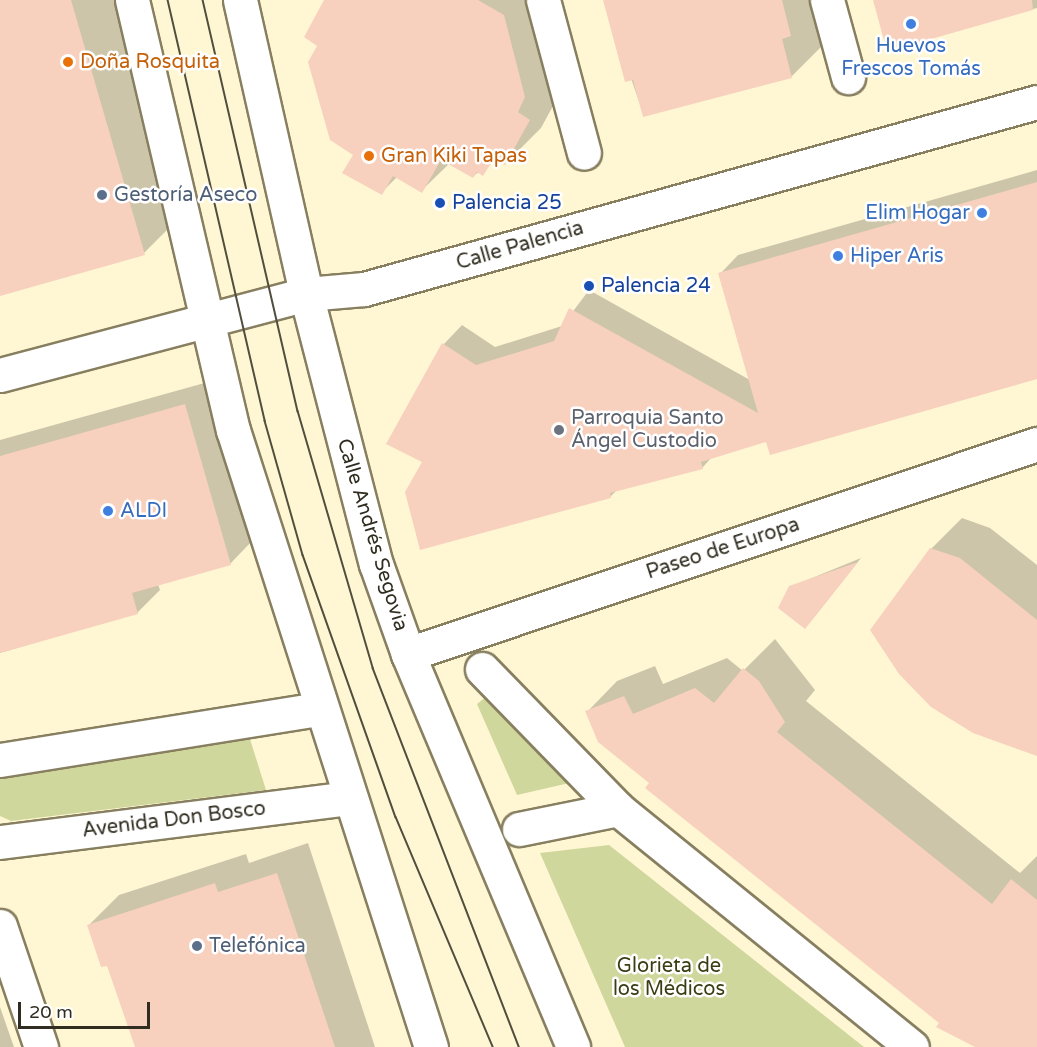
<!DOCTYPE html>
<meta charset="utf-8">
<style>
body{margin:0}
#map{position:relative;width:1037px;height:1047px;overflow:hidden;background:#fff7d4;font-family:"Varela Round",sans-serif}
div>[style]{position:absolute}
.green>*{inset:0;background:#d0d79d}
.shadow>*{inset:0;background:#0003}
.building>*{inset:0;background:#f7d0be}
.roads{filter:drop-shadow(2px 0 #877f60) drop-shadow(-2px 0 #877f60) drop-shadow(0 2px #877f60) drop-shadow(0 -2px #877f60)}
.street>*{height:33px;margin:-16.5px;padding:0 16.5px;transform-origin:16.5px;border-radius:16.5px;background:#fff}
.secondary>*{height:33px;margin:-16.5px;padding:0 16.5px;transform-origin:16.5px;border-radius:16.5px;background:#fff}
.primary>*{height:33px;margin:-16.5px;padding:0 16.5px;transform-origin:16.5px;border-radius:16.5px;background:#fff}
.tram>*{height:1.5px;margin:-0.75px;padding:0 0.75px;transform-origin:0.75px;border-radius:0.75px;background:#524e3e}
.dots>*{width:16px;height:16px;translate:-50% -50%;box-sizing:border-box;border:3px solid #fff;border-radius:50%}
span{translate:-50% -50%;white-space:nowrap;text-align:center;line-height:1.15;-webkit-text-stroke:5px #fff;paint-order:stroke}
.shop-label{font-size:20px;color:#366cbe}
.right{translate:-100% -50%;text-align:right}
.left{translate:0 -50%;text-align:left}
.food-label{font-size:20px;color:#c56008}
.service-label{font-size:20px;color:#4e5e75}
.transit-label{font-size:20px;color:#164399}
.street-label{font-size:20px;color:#302d20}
.worship-label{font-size:20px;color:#5b616d}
.park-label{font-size:20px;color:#3a3e13}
.scale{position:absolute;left:18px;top:1002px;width:132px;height:27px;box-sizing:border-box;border:3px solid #302d20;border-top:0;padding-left:8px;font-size:18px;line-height:21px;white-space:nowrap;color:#302d20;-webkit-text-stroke:4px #fff;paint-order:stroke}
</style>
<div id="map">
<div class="green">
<i style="clip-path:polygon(490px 694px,578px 781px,517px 795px,477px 704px)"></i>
<i style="clip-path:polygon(249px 736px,266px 790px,11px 821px,0 816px,0 774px)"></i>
<i style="clip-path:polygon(609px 845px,864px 1047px,625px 1047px,540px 853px)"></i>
</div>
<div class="shadow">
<i style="clip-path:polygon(0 0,118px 0,180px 217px,144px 253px,0 294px)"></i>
<i style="clip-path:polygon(326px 0,545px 0,565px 84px,541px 128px,505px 164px,497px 160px,473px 176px,450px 163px,421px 191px,397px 177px,381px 193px,355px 154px,319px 46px)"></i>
<i style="clip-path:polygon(604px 0,825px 0,828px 40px,792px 76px,644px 116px)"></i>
<i style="clip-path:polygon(877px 0,1037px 0,1037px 8px,897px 47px)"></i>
<i style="clip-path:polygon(1037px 170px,1037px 378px,767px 440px,713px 456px,702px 468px,617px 490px,610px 497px,424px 461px,388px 444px,444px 344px,462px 325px,495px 347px,562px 326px,589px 290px,750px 380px,720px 274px,738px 255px)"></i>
<i style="clip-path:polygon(208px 382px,252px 541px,230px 564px,158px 584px,160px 590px,137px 613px,0 653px,0 440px)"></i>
<i style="clip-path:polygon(962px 518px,990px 528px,1037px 565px,1037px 740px,931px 549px)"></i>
<i style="clip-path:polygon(861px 558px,811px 621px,790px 587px)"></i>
<i style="clip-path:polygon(775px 639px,815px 690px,806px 701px,1020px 873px,1037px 856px,1037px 1047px,978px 1047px,941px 1023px,651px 782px,587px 712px,617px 681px,655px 666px,663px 684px,727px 658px,743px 671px)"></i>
<i style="clip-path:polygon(308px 843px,375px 1047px,136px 1047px,108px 964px,88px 926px,119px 895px,246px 854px,249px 863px)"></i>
<i style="clip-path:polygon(0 1007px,14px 1047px,0 1047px)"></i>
</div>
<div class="building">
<i style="clip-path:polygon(0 0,71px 0,145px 255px,0 296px)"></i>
<i style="clip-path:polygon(324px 0,478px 0,504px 15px,525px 97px,518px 112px,530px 120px,505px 165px,493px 160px,483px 176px,477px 172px,473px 178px,441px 160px,422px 193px,393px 176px,382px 195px,342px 173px,353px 155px,330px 140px,308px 62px,317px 46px,304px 37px)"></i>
<i style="clip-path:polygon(603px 0,782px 0,791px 36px,782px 39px,792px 78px,643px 117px,633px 80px,625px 82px)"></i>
<i style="clip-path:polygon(873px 0,1032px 0,1033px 10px,896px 49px,894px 41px,885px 44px)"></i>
<i style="clip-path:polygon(1037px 182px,1037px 379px,770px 455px,766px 442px,701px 462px,703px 469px,610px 493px,611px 498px,420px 550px,405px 492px,422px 462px,386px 444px,442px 343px,476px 365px,554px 341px,569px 308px,758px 413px,718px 273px)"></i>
<i style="clip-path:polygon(185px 404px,231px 565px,132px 593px,138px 614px,0 653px,0 456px)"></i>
<i style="clip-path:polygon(930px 548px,960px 558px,1037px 620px,1037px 756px,973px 733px,931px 707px,899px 674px,870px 630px)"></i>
<i style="clip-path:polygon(858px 562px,805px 629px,778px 608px,789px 586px)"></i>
<i style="clip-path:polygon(743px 668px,759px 681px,785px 722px,777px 732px,992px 904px,1011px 879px,1037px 900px,1037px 1047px,975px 1047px,936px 1027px,939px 1023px,645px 788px,649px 783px,598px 742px,585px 711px,624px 696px,633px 714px,695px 688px,714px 703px)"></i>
<i style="clip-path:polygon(277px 873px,335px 1047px,135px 1047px,107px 966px,101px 967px,87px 925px,215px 883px,218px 892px)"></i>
</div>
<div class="roads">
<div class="street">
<i style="left:543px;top:0;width:158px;rotate:75deg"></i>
<i style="left:827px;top:0;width:80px;rotate:74.7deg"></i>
<i style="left:482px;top:669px;width:195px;rotate:45.8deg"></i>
<i style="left:618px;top:809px;width:378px;rotate:39deg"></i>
<i style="left:519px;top:829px;width:101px;rotate:-11.4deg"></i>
</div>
<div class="secondary">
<i style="left:0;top:375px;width:317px;rotate:-14.8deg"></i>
<i style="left:306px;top:294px;width:58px;rotate:-4.9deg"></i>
<i style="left:364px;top:289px;width:698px;rotate:-15.53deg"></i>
<i style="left:408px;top:654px;width:663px;rotate:-18.46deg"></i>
<i style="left:0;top:760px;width:324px;rotate:-9.1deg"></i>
<i style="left:0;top:842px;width:351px;rotate:-7.2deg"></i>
<i style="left:0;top:926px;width:128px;rotate:71.3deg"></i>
</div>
<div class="primary">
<i style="left:132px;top:0;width:442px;rotate:76.8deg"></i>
<i style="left:233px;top:430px;width:648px;rotate:72.21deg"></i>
<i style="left:240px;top:0;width:301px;rotate:77.3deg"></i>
<i style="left:306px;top:294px;width:279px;rotate:75.5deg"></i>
<i style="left:376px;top:564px;width:96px;rotate:70.4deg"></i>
<i style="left:408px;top:654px;width:426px;rotate:67.2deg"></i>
</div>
</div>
<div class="tram">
<i style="left:168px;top:0;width:432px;rotate:77deg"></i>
<i style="left:265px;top:421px;width:139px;rotate:74.2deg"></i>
<i style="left:303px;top:555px;width:278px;rotate:70.5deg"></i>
<i style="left:396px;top:817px;width:250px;rotate:67.1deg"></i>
<i style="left:203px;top:0;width:422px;rotate:77deg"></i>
<i style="left:298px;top:411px;width:268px;rotate:73.7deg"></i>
<i style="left:373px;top:668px;width:406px;rotate:68.9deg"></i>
</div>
<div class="dots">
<i style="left:911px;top:24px;background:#3f7fe0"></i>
<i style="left:68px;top:62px;background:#e8710a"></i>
<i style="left:369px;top:156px;background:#e8710a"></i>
<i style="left:102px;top:195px;background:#5c6f8a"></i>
<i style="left:440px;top:203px;background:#1a4fb4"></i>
<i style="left:982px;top:213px;background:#3f7fe0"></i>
<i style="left:838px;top:256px;background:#3f7fe0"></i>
<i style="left:589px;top:286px;background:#1a4fb4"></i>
<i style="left:559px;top:430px;background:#6b7280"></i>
<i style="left:108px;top:511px;background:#3f7fe0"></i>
<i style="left:197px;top:946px;background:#5c6f8a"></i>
</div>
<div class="shop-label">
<span style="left:911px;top:58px">Huevos<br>Frescos Tomás</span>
<span class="right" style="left:970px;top:213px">Elim Hogar</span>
<span class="left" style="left:850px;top:256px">Hiper Aris</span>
<span class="left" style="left:120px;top:511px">ALDI</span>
</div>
<div class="food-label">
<span class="left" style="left:80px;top:62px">Doña Rosquita</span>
<span class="left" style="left:381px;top:156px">Gran Kiki Tapas</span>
</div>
<div class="service-label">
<span class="left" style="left:114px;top:195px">Gestoría Aseco</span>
<span class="left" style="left:209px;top:946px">Telefónica</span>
</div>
<div class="transit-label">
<span class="left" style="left:452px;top:203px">Palencia 25</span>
<span class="left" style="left:601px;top:286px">Palencia 24</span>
</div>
<div class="street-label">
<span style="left:520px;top:246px;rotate:-16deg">Calle Palencia</span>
<span style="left:372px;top:535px;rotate:73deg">Calle Andrés Segovia</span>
<span style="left:723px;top:549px;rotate:-18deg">Paseo de Europa</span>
<span style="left:174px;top:820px;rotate:-7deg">Avenida Don Bosco</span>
</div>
<div class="worship-label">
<span class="left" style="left:571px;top:430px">Parroquia Santo<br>Ángel Custodio</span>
</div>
<div class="park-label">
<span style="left:669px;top:978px">Glorieta de<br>los Médicos</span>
</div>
<div class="scale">20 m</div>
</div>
